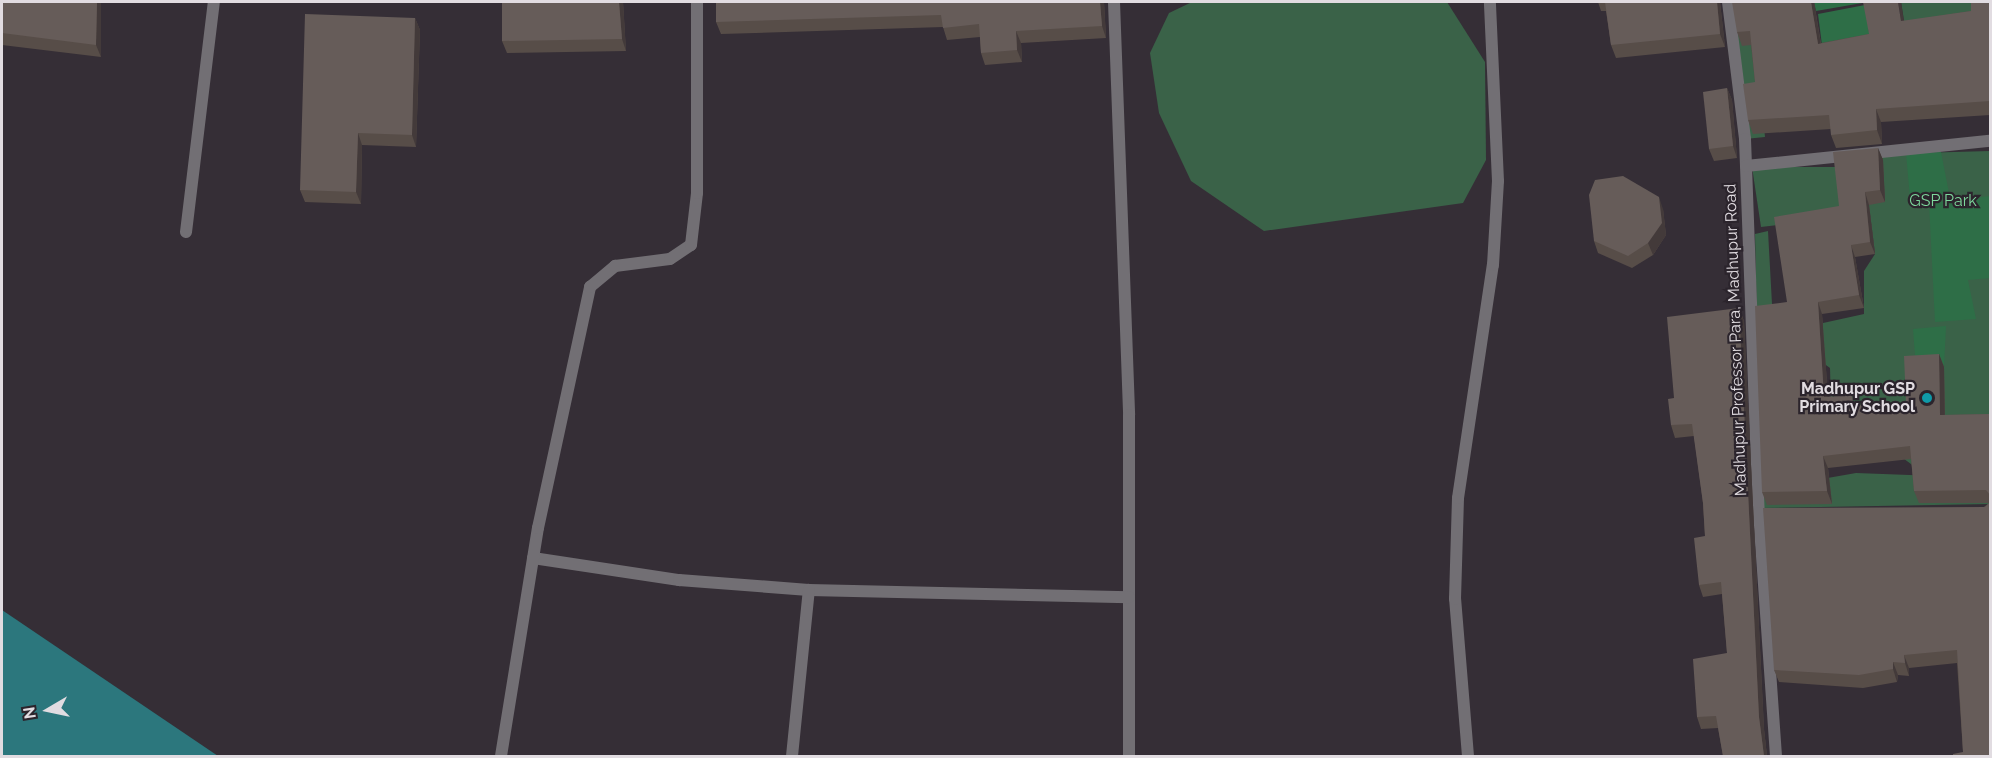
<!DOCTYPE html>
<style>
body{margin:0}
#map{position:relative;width:1992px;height:758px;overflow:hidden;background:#352e36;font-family:Raleway,sans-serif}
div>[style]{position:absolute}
.green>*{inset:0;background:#3a6248}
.forest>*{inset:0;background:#2e6e47}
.water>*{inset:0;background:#2c777d}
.minor>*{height:12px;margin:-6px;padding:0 6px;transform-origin:6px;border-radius:6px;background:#726f74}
.wall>*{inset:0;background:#574d48}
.shaded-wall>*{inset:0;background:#433a3a}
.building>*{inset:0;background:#665c59}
.dots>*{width:16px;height:16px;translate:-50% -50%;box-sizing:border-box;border:3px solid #2b242c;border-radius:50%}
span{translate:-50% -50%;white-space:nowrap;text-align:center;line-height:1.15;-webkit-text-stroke:4.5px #2b242c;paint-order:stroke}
.park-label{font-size:16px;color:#7dd79c}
.street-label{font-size:16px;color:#e1dce1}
.poi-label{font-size:16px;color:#e1dce1;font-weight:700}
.right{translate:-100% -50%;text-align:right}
.frame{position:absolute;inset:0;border:3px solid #e1dce1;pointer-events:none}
.north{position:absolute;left:18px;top:680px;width:60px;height:60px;-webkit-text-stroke:4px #2b242c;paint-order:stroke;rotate:261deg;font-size:16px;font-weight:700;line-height:24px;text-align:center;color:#e1dce1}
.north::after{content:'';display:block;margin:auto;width:21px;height:27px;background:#e1dce1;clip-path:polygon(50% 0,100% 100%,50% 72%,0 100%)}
</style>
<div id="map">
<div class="green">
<i style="clip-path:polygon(1192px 2px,1447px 2px,1485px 62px,1486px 160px,1463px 203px,1264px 231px,1191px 181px,1159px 113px,1150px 53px,1169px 13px)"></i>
<i style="clip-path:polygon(1729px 2px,1751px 2px,1765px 137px,1745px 139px)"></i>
<i style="clip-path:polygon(1901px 2px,1972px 2px,1975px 22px,1906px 33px)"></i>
<i style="clip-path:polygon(1990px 151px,1990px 427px,1915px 467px,1831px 405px,1830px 368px,1819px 360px,1823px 323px,1864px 314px,1864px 271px,1875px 254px,1870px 214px,1761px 227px,1752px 167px,1838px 167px,1885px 202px,1882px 154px)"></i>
<i style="clip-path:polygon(1768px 231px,1782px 486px,1856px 473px,1990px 478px,1990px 504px,1761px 508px,1755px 234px)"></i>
</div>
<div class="forest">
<i style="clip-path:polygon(1814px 2px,1868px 2px,1816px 11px)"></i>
<i style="clip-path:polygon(1865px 5px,1871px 45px,1823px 53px,1818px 14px)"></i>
<i style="clip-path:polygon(1941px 152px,1949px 193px,1910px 198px,1906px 153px)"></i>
<i style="clip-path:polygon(1990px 196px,1990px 278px,1968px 280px,1976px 319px,1935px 322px,1929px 203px)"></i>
<i style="clip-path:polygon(1946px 326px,1944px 367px,1916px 368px,1913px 329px)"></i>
</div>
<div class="water">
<i style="clip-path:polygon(2px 610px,218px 756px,2px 756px)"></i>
</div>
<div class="minor">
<i style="left:1114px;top:2px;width:413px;rotate:87.9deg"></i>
<i style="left:1129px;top:415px;width:341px;rotate:90deg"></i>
<i style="left:1728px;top:2px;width:138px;rotate:82.9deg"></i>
<i style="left:1745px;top:139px;width:374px;rotate:87.9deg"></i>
<i style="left:1759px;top:513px;width:244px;rotate:86deg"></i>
<i style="left:1746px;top:166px;width:245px;rotate:-5.9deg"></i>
<i style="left:186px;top:232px;width:232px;rotate:-83.1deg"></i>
<i style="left:533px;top:558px;width:148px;rotate:8.6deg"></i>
<i style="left:679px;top:580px;width:130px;rotate:4.4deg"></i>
<i style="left:809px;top:590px;width:320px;rotate:1.3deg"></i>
<i style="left:501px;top:756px;width:231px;rotate:-80.8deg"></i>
<i style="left:538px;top:528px;width:247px;rotate:-77.8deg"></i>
<i style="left:590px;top:287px;width:33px;rotate:-40deg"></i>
<i style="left:615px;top:266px;width:55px;rotate:-7.3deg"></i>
<i style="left:670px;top:259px;width:25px;rotate:-34deg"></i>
<i style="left:691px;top:245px;width:52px;rotate:-83.4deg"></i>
<i style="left:697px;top:193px;width:191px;rotate:-90deg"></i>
<i style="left:792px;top:756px;width:167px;rotate:-84.2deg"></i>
<i style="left:1468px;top:756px;width:158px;rotate:-94.7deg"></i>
<i style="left:1455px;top:599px;width:101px;rotate:-88.3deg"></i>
<i style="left:1458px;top:498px;width:236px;rotate:-81.5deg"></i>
<i style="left:1493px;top:265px;width:84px;rotate:-86.6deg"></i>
<i style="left:1498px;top:181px;width:179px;rotate:-92.6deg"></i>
</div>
<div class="wall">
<i style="clip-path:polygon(2px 2px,101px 2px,101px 57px,2px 45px)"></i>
<i style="clip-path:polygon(502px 2px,623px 2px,626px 51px,507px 53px,502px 41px)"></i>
<i style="clip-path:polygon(716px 2px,1104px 2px,1106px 38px,1021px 43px,1022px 62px,985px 65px,981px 53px,980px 37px,947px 40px,943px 27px,721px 34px,716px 22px)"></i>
<i style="clip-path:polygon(1598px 2px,1720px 2px,1725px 47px,1616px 58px,1611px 45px,1606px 11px,1601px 11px)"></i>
<i style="clip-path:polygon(1814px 2px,1821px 43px,1869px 34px,1904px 21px,1971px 11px,1990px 2px,1990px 115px,1881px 122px,1882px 144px,1836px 148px,1831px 135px,1831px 129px,1753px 134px,1748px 120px,1755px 82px,1751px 45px,1742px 46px,1737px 32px)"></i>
<i style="clip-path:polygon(415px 18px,420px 30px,416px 147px,362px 145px,361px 204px,305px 202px,300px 190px)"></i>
<i style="clip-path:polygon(1727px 88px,1732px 100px,1737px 158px,1714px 161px,1709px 149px)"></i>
<i style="clip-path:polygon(1878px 148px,1883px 160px,1885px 202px,1869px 205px,1875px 254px,1855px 257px,1864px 308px,1822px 314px,1828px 397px,1856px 405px,1906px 404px,1939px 354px,1944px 367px,1945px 415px,1990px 414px,1990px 756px,1963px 752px,1957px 663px,1909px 668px,1909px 676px,1898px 675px,1897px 682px,1863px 688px,1779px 682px,1774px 670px,1989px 503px,1919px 503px,1914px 491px,1911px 459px,1828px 468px,1832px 504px,1767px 505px,1762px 492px,1787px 302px,1839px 206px)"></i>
<i style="clip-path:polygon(1663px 209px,1666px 235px,1653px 255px,1632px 268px,1598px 253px,1594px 241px)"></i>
<i style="clip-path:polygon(1739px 308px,1744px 321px,1764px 729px,1767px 756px,1723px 756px,1718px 728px,1701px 729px,1697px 717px,1727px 653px,1722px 594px,1703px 597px,1699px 585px,1705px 536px,1703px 503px,1694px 436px,1675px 438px,1671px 425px,1674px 398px)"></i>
</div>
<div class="shaded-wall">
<i style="clip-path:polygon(97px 2px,101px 2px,101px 57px,96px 45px)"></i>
<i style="clip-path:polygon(619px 2px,623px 2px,626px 51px,622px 39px)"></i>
<i style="clip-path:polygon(1100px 2px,1104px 2px,1106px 38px,1102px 26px)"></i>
<i style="clip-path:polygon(1717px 2px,1720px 2px,1725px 47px,1720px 34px)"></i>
<i style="clip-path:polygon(1811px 2px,1814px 2px,1823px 58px,1818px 44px)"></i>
<i style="clip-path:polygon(1898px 2px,1901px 2px,1906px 35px,1901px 21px)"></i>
<i style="clip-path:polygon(415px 18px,420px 30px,416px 147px,412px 135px)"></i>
<i style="clip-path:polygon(1016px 31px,1021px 43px,1022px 62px,1017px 50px)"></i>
<i style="clip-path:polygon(1727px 88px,1732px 100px,1737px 158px,1733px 146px)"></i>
<i style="clip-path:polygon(1876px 109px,1881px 122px,1882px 144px,1877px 130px)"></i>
<i style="clip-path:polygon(358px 133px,362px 145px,361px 204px,356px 192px)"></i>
<i style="clip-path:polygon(1878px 148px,1883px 160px,1885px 202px,1880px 190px)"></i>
<i style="clip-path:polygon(1865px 192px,1869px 205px,1875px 254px,1870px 242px)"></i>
<i style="clip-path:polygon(1659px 197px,1663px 209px,1666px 235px,1653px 255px,1648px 243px)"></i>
<i style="clip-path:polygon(1851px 245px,1855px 257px,1864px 308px,1859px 295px)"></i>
<i style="clip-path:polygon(1818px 302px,1822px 314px,1829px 410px,1824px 397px)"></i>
<i style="clip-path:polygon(1739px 308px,1744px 321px,1764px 729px,1767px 756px,1764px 756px,1759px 717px)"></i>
<i style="clip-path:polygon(1939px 354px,1944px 367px,1945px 427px,1940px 415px)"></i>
<i style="clip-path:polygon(1823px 456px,1828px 468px,1832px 504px,1827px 491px)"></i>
<i style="clip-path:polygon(1904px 655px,1909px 668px,1909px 676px,1905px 663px)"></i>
<i style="clip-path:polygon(1893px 662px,1898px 675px,1897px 682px,1893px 669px)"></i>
</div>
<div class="building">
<i style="clip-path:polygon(2px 2px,97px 2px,96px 45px,2px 33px)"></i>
<i style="clip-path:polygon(502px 2px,619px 2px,622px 39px,502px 41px)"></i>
<i style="clip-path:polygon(716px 2px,1100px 2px,1102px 26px,1016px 31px,1017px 50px,981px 53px,979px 24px,943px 28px,941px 15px,716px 22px)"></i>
<i style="clip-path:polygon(1605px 2px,1717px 2px,1720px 34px,1611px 45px)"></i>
<i style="clip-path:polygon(1732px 2px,1811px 2px,1818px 44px,1869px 34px,1863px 2px,1898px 2px,1901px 21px,1971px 11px,1971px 2px,1990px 2px,1990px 101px,1876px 109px,1877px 130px,1831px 135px,1829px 115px,1748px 120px,1743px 84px,1755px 82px,1750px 31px,1737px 32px)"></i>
<i style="clip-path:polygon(305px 14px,415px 18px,412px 135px,358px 133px,356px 192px,300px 190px)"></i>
<i style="clip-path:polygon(1727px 88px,1733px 146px,1709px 149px,1703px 92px)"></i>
<i style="clip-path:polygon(1878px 148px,1880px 190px,1865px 192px,1870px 242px,1851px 245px,1859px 295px,1818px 302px,1824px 397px,1852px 395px,1854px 405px,1906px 404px,1904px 356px,1939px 354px,1940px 415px,1990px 414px,1990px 495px,1986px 490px,1914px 491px,1910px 446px,1823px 456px,1827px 491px,1762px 492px,1755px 306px,1787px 302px,1774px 217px,1839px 206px,1833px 152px)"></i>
<i style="clip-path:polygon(1623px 176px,1659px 197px,1662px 223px,1648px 243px,1628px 256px,1594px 241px,1589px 195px,1595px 180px)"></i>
<i style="clip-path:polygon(1739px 308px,1759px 717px,1764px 756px,1723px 756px,1716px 716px,1697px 717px,1693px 659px,1727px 653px,1721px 582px,1699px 585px,1694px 538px,1705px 536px,1703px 503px,1692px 424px,1671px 425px,1668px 399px,1674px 398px,1667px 317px)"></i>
<i style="clip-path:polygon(1990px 502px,1990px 756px,1953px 756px,1953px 754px,1963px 752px,1957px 650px,1904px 655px,1905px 663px,1893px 662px,1893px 669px,1859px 675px,1774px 670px,1763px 508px,1985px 507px)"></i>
</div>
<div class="dots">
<i style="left:1927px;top:398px;background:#0f9aa8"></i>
</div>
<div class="park-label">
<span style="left:1943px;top:201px">GSP Park</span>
</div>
<div class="street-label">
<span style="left:1736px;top:340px;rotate:-92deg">Madhupur Professor Para, Madhupur Road</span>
</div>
<div class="poi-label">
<span class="right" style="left:1915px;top:398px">Madhupur GSP<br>Primary School</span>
</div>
<div class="frame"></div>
<div class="north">N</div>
</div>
